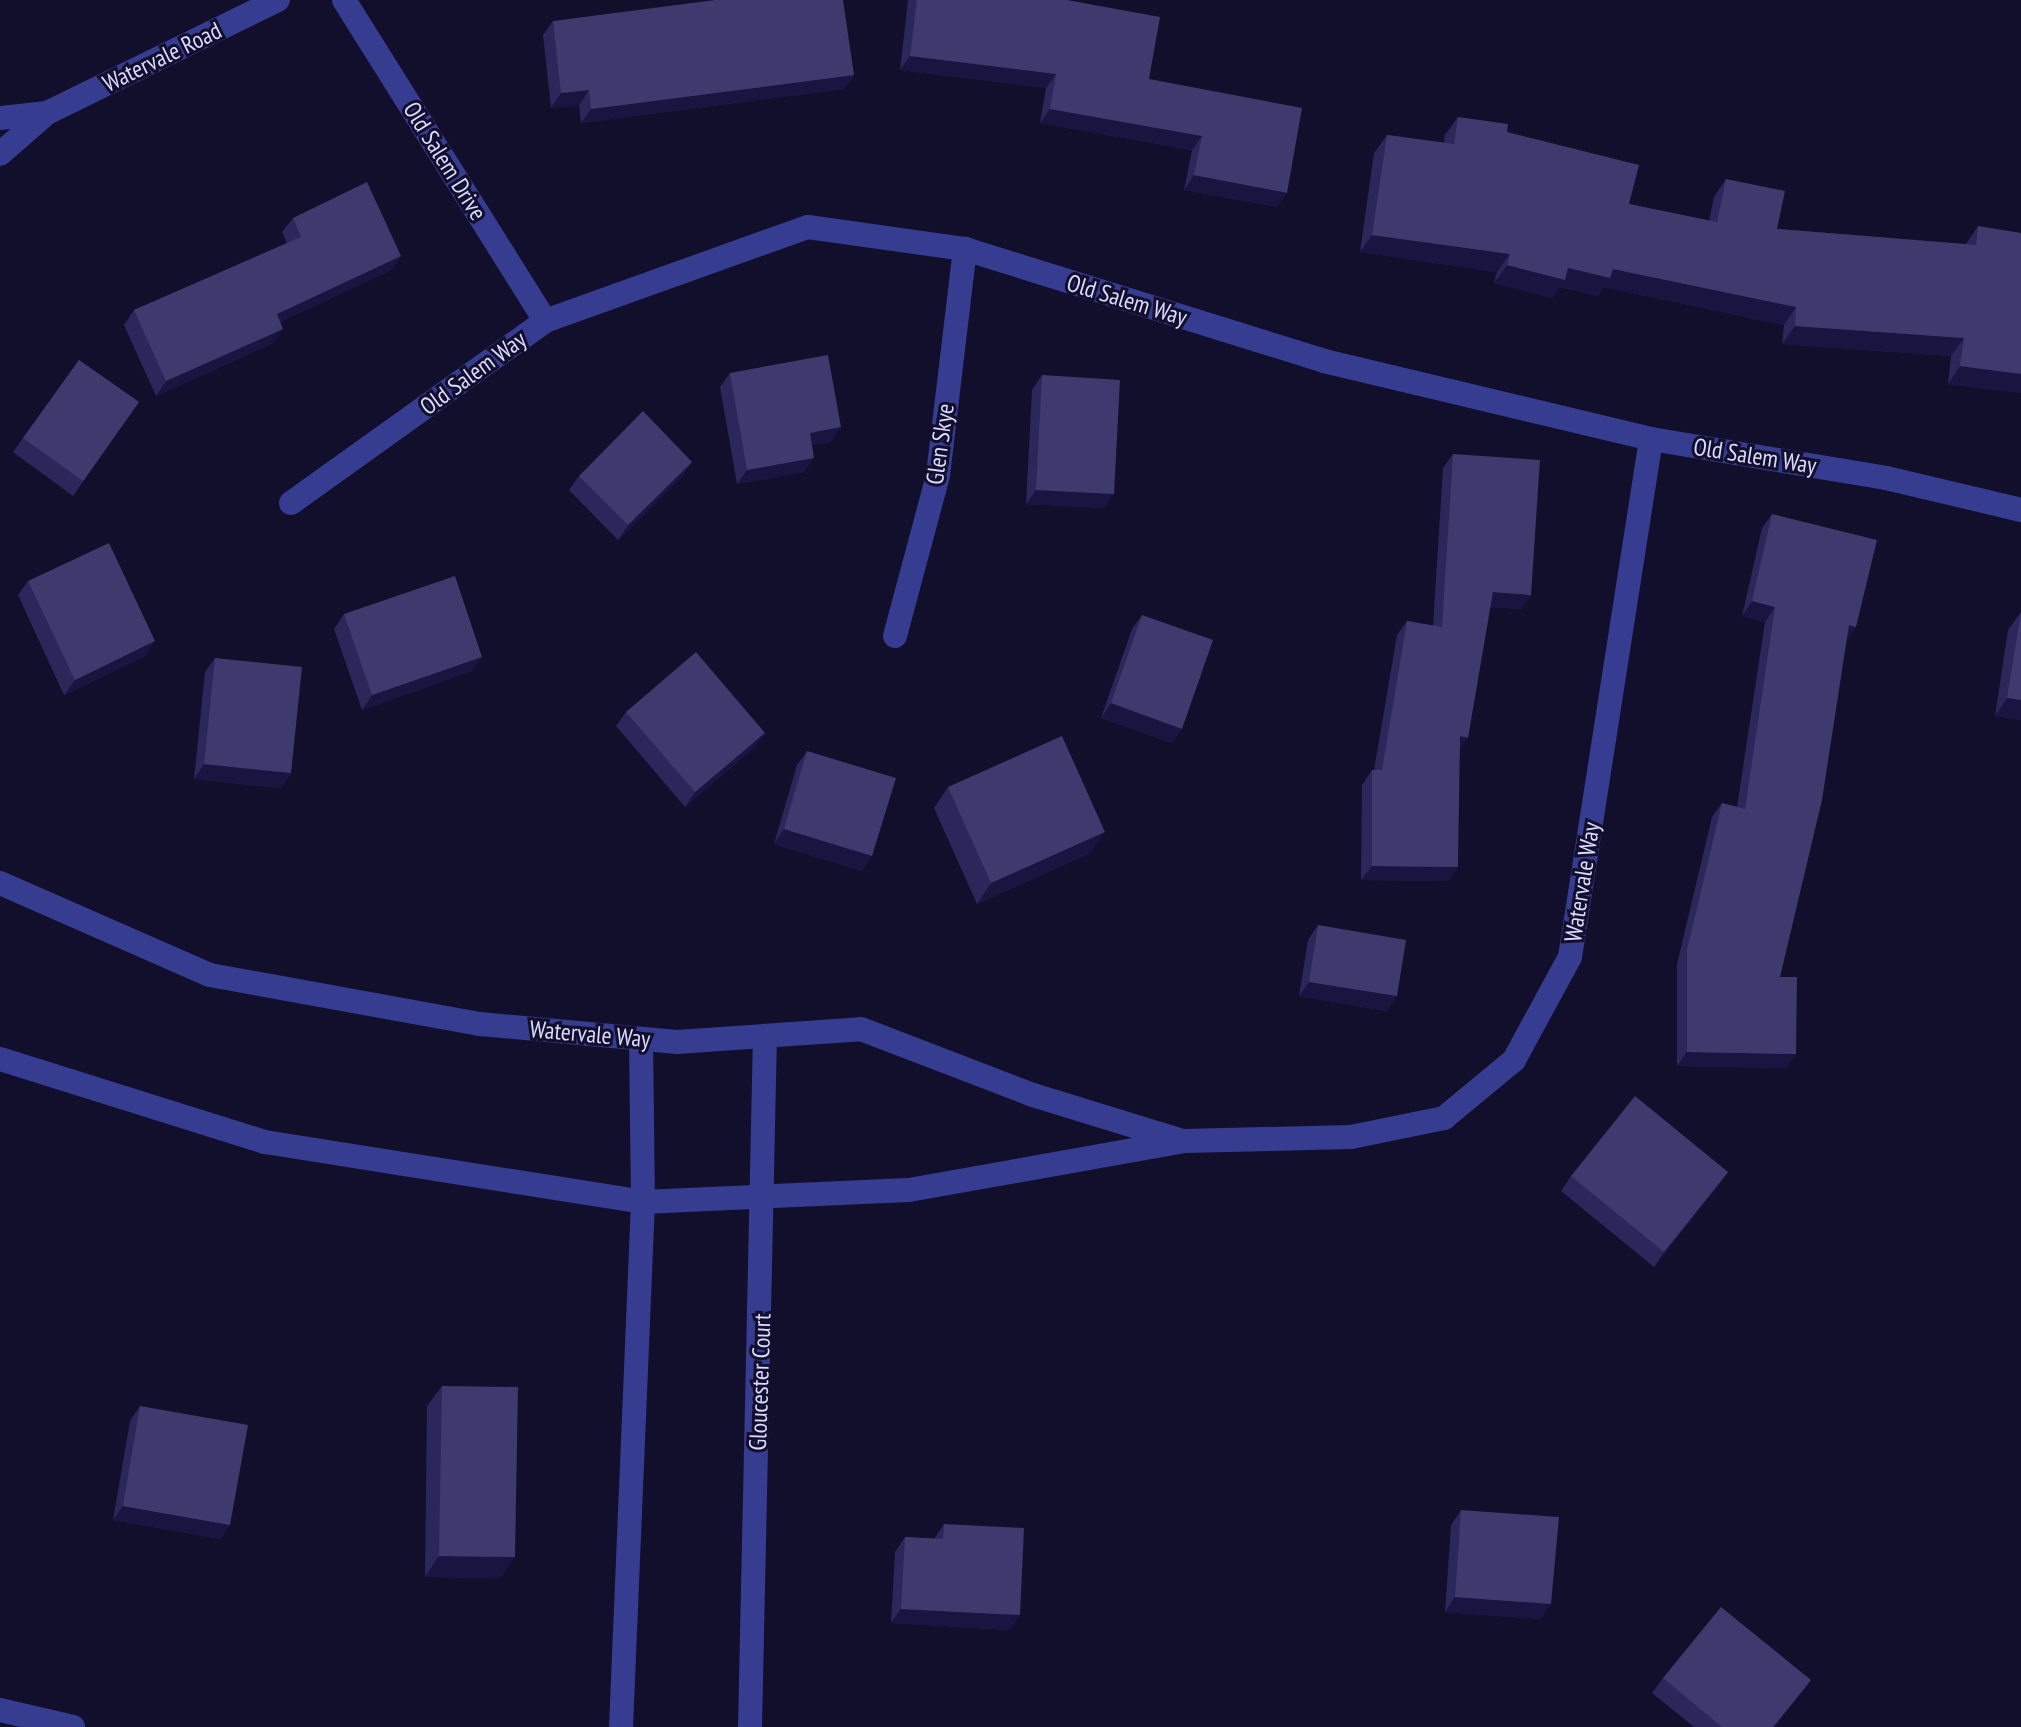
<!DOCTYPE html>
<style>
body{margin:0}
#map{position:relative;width:2021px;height:1727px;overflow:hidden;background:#110f2c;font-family:"PT Sans Narrow",sans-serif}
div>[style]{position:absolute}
.street>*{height:24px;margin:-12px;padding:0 12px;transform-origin:12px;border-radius:12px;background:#363c8f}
.wall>*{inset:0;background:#2b275b}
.shaded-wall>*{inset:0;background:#191541}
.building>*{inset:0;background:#3e3a6d}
span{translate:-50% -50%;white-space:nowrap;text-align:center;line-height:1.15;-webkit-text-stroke:6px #110f2c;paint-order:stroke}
.street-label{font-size:24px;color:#dadaff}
</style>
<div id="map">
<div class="street">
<i style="left:344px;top:0;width:379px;rotate:57.9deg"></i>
<i style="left:0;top:118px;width:47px;rotate:-6.1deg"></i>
<i style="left:0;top:154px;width:62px;rotate:-41.1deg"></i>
<i style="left:47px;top:113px;width:257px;rotate:-26.1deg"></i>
<i style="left:291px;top:503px;width:312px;rotate:-35.6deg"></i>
<i style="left:545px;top:321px;width:279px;rotate:-19.7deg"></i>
<i style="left:808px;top:227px;width:159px;rotate:8deg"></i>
<i style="left:965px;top:249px;width:376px;rotate:17.3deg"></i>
<i style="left:1324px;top:361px;width:336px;rotate:13.4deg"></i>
<i style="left:1651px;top:439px;width:238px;rotate:9.4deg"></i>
<i style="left:1886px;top:478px;width:139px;rotate:13.3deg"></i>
<i style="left:895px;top:636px;width:167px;rotate:-75deg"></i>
<i style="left:938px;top:475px;width:228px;rotate:-83.2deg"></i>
<i style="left:0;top:883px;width:229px;rotate:23.7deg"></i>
<i style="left:210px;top:975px;width:274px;rotate:10.3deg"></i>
<i style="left:480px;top:1024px;width:198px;rotate:5.2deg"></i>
<i style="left:677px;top:1042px;width:184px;rotate:-4deg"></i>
<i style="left:861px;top:1029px;width:184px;rotate:21deg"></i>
<i style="left:1033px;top:1095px;width:153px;rotate:17.1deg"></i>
<i style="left:0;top:1059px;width:278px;rotate:17.4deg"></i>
<i style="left:265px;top:1142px;width:383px;rotate:9deg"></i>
<i style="left:643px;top:1202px;width:266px;rotate:-2.6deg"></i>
<i style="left:909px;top:1190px;width:280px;rotate:-10.1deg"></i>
<i style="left:1185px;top:1141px;width:166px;rotate:-1.4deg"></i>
<i style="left:1351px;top:1137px;width:95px;rotate:-11.5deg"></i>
<i style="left:1444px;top:1118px;width:91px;rotate:-39.6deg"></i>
<i style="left:1514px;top:1060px;width:117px;rotate:-61.5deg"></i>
<i style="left:1570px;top:957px;width:524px;rotate:-81.11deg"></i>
<i style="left:0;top:1710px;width:75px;rotate:13.1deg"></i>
<i style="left:621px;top:1727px;width:525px;rotate:-87.6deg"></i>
<i style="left:643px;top:1202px;width:163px;rotate:-90.7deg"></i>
<i style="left:750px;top:1727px;width:691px;rotate:-88.76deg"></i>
</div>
<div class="wall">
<i style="clip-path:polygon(908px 0,1067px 0,1149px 79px,1277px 207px,1184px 190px,1192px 150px,1040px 123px,1046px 88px,900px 70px)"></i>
<i style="clip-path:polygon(553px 21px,854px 75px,844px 89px,581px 123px,579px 105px,551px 108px,543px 35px)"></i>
<i style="clip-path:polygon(1458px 117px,1507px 132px,1629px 204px,1709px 221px,1714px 197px,1726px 179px,1777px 229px,1966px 244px,1978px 226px,2021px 393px,1948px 384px,1951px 356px,1782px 344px,1784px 325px,1604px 287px,1598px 296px,1560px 287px,1552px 298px,1494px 283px,1497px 272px,1360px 252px,1374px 153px,1387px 135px,1444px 143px,1445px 135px)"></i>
<i style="clip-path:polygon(293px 218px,401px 256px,391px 270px,280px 322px,273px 343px,156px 396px,124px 325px,134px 310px,287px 243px,282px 232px)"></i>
<i style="clip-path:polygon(79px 360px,139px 402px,73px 496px,13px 452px)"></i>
<i style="clip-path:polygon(730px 373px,831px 442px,812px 445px,804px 472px,737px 484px,720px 387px)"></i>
<i style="clip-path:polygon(1042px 375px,1104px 508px,1026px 504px,1032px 390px)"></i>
<i style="clip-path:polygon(1453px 454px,1531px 595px,1521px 609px,1490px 607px,1460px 749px,1448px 881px,1361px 880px,1362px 785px,1372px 770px,1374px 770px,1397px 635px,1407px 621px,1433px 626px,1443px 468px)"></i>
<i style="clip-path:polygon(692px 462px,682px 476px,618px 540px,569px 490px,579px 476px)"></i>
<i style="clip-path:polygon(1772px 514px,1856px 627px,1846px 641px,1780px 977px,1796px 1054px,1786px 1068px,1677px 1066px,1677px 964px,1712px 817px,1722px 803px,1737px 807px,1765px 622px,1742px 616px,1762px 528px)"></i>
<i style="clip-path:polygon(28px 581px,145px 656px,64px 695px,18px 595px)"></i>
<i style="clip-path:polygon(2021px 612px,2021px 720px,1995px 716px,2008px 630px)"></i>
<i style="clip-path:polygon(344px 614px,472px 671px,362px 710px,334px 629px)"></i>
<i style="clip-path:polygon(1142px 615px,1172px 743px,1101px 718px,1132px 629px)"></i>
<i style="clip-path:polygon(215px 658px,291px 773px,281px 788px,194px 779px,205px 672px)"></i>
<i style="clip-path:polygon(626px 712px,755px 747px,685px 807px,616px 726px)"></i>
<i style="clip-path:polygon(807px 751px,862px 871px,774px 844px,797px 765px)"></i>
<i style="clip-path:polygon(948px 787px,1090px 853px,977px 904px,934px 808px)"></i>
<i style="clip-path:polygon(1318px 925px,1397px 996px,1387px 1011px,1299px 996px,1308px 940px)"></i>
<i style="clip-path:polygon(1728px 1172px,1718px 1186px,1654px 1267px,1561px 1191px,1571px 1176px)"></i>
<i style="clip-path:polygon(442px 1386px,501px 1578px,425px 1577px,427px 1406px)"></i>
<i style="clip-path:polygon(140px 1406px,230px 1525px,220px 1539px,113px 1520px,130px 1421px)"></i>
<i style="clip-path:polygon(1461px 1510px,1541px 1619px,1445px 1612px,1451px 1525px)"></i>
<i style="clip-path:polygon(944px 1524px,1010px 1630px,891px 1623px,895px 1552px,905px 1537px,934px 1539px)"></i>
<i style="clip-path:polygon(1663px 1678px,1811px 1680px,1775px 1727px,1694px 1727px,1652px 1693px)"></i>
</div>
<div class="shaded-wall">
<i style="clip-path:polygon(910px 56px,1056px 74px,1046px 88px,900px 70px)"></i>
<i style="clip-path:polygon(854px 75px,844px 89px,581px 123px,591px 109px)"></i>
<i style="clip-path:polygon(589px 90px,579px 105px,551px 108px,561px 93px)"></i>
<i style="clip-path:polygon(1050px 109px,1202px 136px,1192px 150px,1040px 123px)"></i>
<i style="clip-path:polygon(1194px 175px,1287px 193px,1277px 207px,1184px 190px)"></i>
<i style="clip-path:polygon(1372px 235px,1510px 254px,1497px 272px,1360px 252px)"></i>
<i style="clip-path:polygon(401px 256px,391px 270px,267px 328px,277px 314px)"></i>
<i style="clip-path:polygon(1507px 265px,1613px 269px,1796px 307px,1784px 325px,1604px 287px,1598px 296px,1560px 287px,1552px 298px,1494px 283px)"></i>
<i style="clip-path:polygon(1795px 326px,1964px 338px,1951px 356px,1782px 344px)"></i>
<i style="clip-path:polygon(283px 329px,273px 343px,156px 396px,166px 381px)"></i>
<i style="clip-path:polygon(1960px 366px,2021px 374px,2021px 393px,1948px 384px)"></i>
<i style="clip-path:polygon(841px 427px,831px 442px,800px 447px,810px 433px)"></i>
<i style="clip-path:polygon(814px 458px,804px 472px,737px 484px,747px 470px)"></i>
<i style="clip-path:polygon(692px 462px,682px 476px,618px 540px,628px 525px)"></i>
<i style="clip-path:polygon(1036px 490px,1114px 494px,1104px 508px,1026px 504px)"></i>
<i style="clip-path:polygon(1493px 592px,1531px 595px,1521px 609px,1483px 606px)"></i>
<i style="clip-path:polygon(1752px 601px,1775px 607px,1765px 622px,1742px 616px)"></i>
<i style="clip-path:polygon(1849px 625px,1856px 627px,1846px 641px)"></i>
<i style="clip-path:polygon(155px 641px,145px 656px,64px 695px,75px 680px)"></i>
<i style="clip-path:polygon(482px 657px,472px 671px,362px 710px,372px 695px)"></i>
<i style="clip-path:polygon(2007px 698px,2021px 700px,2021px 720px,1995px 716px)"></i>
<i style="clip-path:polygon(1111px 703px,1182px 729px,1172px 743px,1101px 718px)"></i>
<i style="clip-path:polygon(765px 733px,755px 747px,685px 807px,695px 792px)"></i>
<i style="clip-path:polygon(1460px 736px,1468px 738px,1458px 752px)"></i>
<i style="clip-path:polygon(204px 764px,291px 773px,281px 788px,194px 779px)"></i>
<i style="clip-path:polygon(784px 829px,872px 856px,862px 871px,774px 844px)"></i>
<i style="clip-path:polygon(1105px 832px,1090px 853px,977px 904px,991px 883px)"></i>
<i style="clip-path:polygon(1372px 866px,1458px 867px,1448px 881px,1361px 880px)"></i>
<i style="clip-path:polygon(1309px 982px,1397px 996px,1387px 1011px,1299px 996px)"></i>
<i style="clip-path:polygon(1687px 1052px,1796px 1054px,1786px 1068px,1677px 1066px)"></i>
<i style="clip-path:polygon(1728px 1172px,1718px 1186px,1654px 1267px,1664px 1252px)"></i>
<i style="clip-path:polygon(123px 1506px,230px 1525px,220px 1539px,113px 1520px)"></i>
<i style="clip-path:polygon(439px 1556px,515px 1557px,501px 1578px,425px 1577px)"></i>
<i style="clip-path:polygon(1455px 1597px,1551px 1604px,1541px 1619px,1445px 1612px)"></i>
<i style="clip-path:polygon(901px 1609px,1020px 1615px,1010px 1630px,891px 1623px)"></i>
<i style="clip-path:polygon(1811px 1680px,1775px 1727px,1773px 1727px)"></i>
</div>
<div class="building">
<i style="clip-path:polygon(715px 0,843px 0,854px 75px,591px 109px,589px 90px,561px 93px,553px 21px)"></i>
<i style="clip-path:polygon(917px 0,1067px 0,1160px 17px,1149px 79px,1302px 108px,1287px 193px,1194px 175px,1202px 136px,1050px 109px,1056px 74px,910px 56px)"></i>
<i style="clip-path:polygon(1458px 117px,1508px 124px,1507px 132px,1639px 165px,1629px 204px,1717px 222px,1726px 179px,1785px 191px,1777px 229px,1976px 245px,1978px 226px,2021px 233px,2021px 374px,1960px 366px,1964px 338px,1795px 326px,1796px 307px,1613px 269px,1610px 278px,1568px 268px,1565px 280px,1507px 265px,1510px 254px,1372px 235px,1387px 135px,1454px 144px)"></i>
<i style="clip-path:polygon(367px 182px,401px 256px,277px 314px,283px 329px,166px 381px,134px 310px,301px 237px,293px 218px)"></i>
<i style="clip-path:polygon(828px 355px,841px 427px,810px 433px,814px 458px,747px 470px,730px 373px)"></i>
<i style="clip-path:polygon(79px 360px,139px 402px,83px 481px,23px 438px)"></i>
<i style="clip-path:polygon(1042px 375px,1120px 380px,1114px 494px,1036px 490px)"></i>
<i style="clip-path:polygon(643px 411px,692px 462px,628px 525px,579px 476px)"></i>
<i style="clip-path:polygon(1453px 454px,1540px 460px,1531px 595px,1493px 592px,1468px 738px,1460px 736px,1458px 867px,1372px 866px,1372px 770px,1382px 770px,1407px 621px,1442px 627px)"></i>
<i style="clip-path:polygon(1772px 514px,1877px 540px,1856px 627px,1849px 625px,1822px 800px,1780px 977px,1797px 977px,1796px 1054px,1687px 1052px,1687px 950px,1722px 803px,1745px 809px,1775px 607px,1752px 601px)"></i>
<i style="clip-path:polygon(109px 543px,155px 641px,75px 680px,28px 581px)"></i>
<i style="clip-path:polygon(455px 576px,482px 657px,372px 695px,344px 614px)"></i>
<i style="clip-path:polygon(2021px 612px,2021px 700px,2007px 698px)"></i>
<i style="clip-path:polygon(1142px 615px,1213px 640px,1182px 729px,1111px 703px)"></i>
<i style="clip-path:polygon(696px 652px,765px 733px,695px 792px,626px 712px)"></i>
<i style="clip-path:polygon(215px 658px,302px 667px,291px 773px,204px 764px)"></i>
<i style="clip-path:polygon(1062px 736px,1105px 832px,991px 883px,948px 787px)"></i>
<i style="clip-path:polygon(807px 751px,896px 778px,872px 856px,784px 829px)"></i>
<i style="clip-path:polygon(1318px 925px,1406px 940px,1397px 996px,1309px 982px)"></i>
<i style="clip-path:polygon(1635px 1096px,1728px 1172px,1664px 1252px,1571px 1176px)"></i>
<i style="clip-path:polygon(442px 1386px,518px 1387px,515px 1557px,439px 1556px)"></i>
<i style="clip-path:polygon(140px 1406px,248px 1425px,230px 1525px,123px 1506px)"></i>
<i style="clip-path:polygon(1461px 1510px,1559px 1517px,1551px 1604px,1455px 1597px)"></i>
<i style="clip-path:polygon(944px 1524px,1024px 1528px,1020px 1615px,901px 1609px,905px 1537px,943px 1539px)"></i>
<i style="clip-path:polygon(1721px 1607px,1811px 1680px,1773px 1727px,1722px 1727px,1663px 1678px)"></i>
</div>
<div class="street-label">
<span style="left:162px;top:57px;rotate:-26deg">Watervale Road</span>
<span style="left:445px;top:161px;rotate:58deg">Old Salem Drive</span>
<span style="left:1127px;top:300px;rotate:17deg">Old Salem Way</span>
<span style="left:473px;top:373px;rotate:-36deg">Old Salem Way</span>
<span style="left:940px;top:444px;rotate:-82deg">Glen Skye</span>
<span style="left:1755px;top:456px;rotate:9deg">Old Salem Way</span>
<span style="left:1582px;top:882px;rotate:-81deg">Watervale Way</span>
<span style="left:590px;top:1034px;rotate:5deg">Watervale Way</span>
<span style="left:760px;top:1382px;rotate:-88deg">Gloucester Court</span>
</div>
</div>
